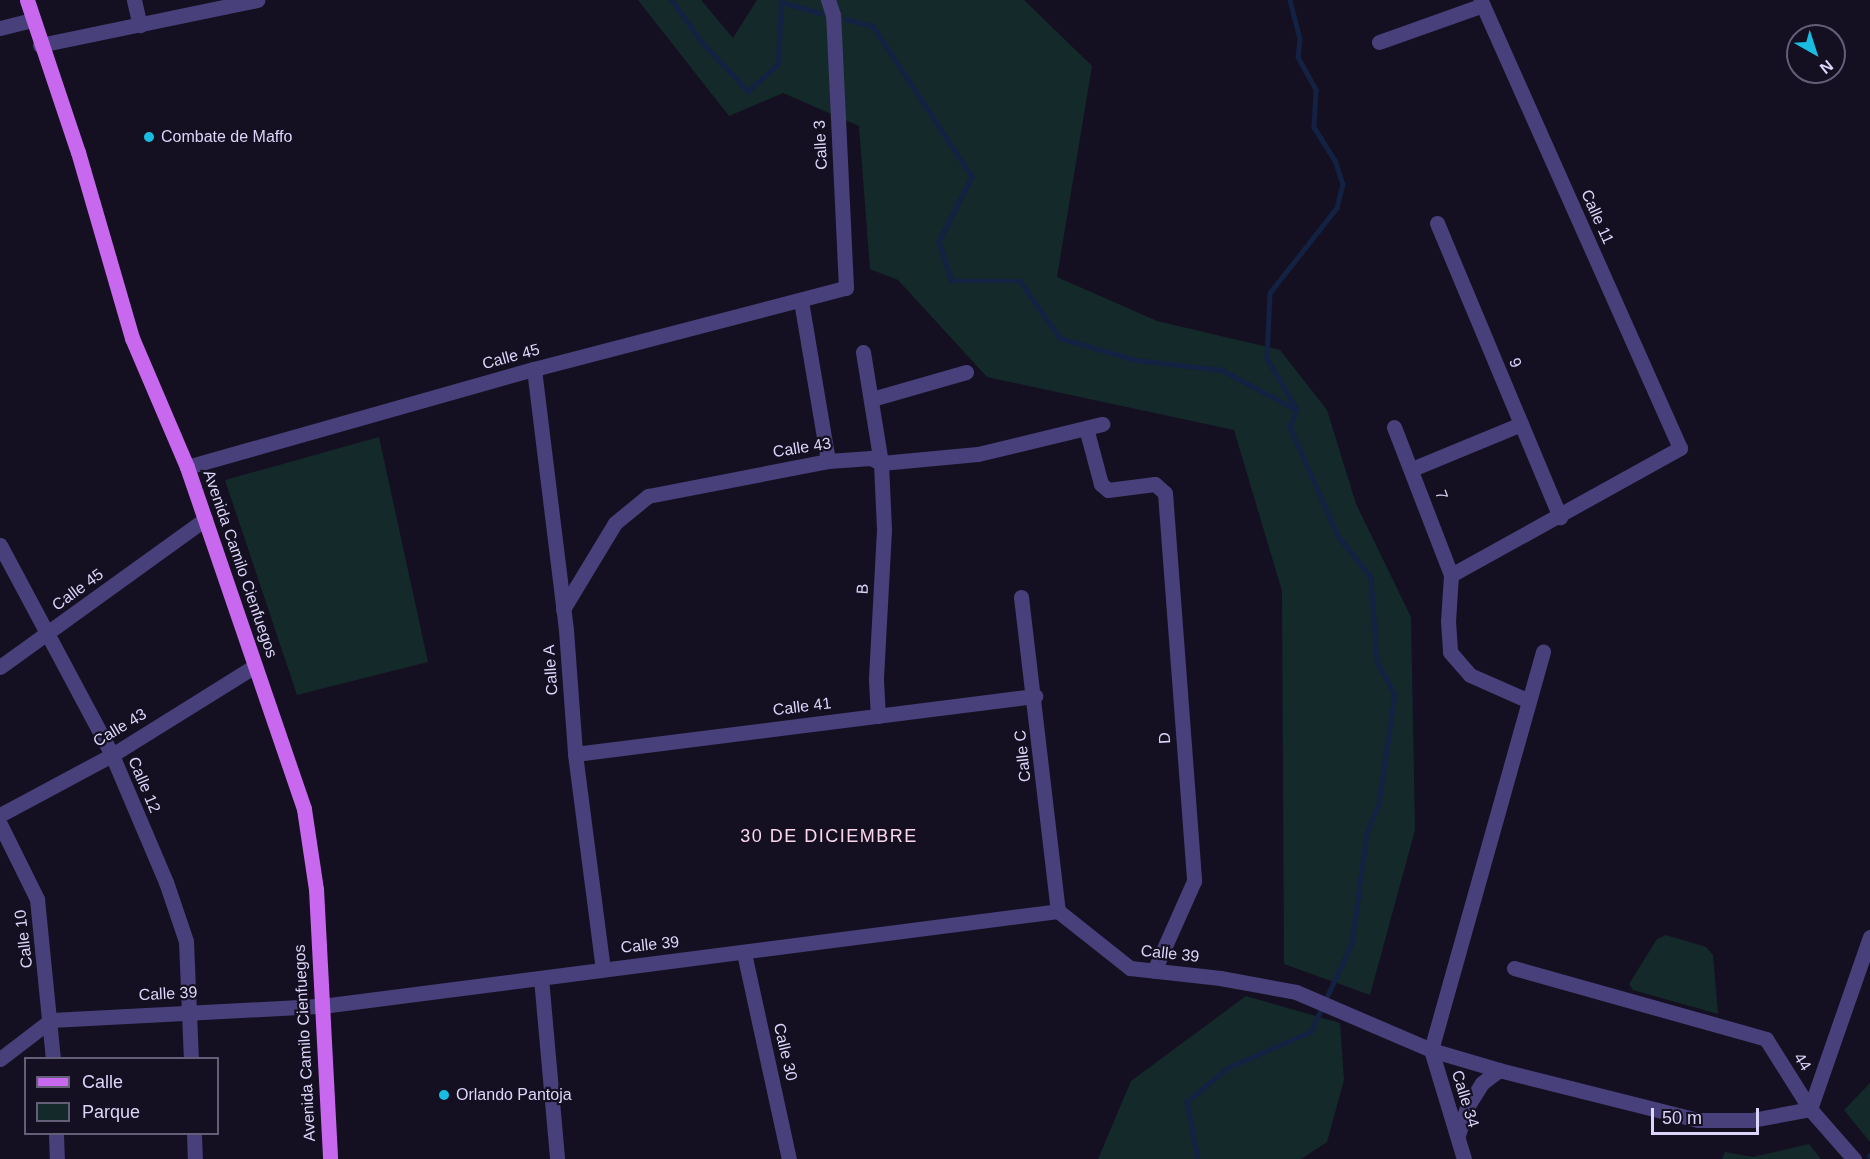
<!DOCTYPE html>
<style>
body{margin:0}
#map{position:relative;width:1870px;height:1159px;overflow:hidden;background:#141021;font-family:Helvetica,sans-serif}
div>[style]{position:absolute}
.green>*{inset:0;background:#14292a}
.stream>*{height:4.5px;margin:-2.25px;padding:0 2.25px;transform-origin:2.25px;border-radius:2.25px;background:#132142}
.minor>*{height:15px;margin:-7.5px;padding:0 7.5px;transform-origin:7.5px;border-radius:7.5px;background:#48407b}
.major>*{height:15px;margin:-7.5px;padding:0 7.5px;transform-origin:7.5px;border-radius:7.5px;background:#c868ee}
.dots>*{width:16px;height:16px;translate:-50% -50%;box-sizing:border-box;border:3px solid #141021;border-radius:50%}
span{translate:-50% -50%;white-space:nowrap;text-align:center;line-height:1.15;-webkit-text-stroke:4.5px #141021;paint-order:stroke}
.poi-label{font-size:16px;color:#dcd5fa}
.left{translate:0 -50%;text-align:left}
.street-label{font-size:16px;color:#dcd5fa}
.neighbourhood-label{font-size:18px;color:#fad7ea;letter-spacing:1.5px}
.legend{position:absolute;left:24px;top:1057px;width:195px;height:78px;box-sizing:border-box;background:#141021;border:2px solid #645f78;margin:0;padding:8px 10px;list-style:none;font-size:18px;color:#dcd5fa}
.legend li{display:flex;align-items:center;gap:12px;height:30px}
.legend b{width:30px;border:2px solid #645f78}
.north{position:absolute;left:1786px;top:24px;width:60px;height:60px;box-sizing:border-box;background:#141021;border:2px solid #645f78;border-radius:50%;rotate:141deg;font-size:16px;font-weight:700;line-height:24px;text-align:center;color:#dcd5fa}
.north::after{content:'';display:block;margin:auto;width:21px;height:27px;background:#1abce2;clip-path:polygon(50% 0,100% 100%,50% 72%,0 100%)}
.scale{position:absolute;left:1651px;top:1108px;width:108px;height:27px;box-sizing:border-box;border:3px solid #dcd5fa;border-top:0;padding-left:8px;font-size:18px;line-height:21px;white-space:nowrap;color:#dcd5fa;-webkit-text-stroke:4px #141021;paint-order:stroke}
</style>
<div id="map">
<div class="green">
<i style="clip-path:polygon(638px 0,701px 0,733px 38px,757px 0,1024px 0,1092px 66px,1057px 277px,1157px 321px,1280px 350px,1327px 410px,1356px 504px,1411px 617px,1415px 830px,1370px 995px,1284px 964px,1282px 591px,1234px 430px,987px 377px,898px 280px,870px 269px,859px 126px,783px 93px,729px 116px)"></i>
<i style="clip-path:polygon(379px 437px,428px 662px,297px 695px,225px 480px)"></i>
<i style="clip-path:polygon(1666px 935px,1706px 947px,1713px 955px,1718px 1014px,1633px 990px,1629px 984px,1657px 939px)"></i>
<i style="clip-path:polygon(1246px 996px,1340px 1023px,1344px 1080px,1327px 1142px,1301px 1159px,1098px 1159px,1131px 1081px)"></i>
<i style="clip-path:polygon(1870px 1083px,1870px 1142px,1844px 1110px)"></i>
<i style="clip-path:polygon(1809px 1144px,1821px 1159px,1722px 1159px,1725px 1152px,1753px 1157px)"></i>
</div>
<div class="stream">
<i style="left:672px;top:0;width:50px;rotate:54.7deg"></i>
<i style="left:701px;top:41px;width:69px;rotate:46.8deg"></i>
<i style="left:748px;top:91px;width:40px;rotate:-42deg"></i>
<i style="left:778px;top:64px;width:62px;rotate:-87.2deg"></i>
<i style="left:781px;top:2px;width:41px;rotate:15.4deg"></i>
<i style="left:1290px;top:0;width:40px;rotate:75.6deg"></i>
<i style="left:1300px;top:39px;width:18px;rotate:96deg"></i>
<i style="left:1298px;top:57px;width:38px;rotate:61deg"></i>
<i style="left:1316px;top:90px;width:37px;rotate:93deg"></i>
<i style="left:1314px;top:127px;width:39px;rotate:58deg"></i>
<i style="left:1335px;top:160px;width:25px;rotate:72deg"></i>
<i style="left:1343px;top:184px;width:25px;rotate:104deg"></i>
<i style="left:1337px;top:208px;width:108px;rotate:128.2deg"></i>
<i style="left:1270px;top:293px;width:65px;rotate:92.6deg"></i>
<i style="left:1267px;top:358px;width:58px;rotate:59.9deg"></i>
<i style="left:846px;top:19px;width:28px;rotate:15deg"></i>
<i style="left:873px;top:26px;width:181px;rotate:56.7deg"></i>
<i style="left:972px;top:177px;width:73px;rotate:116.9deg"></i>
<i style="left:939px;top:242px;width:41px;rotate:71.6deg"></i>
<i style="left:952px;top:281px;width:68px"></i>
<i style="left:1020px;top:281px;width:70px;rotate:54.9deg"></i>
<i style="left:1060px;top:338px;width:79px;rotate:16.1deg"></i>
<i style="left:1136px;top:360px;width:87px;rotate:6.6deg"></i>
<i style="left:1222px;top:370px;width:85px;rotate:28.1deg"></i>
<i style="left:1297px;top:410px;width:18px;rotate:112deg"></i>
<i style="left:1290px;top:427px;width:119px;rotate:66.2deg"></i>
<i style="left:1338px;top:536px;width:53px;rotate:51.2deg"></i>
<i style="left:1371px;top:577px;width:84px;rotate:85.9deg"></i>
<i style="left:1377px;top:661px;width:38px;rotate:62deg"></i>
<i style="left:1395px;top:695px;width:110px;rotate:98.4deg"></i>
<i style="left:1379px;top:804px;width:31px;rotate:112deg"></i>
<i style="left:1367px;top:833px;width:112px;rotate:97.7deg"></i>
<i style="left:1352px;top:944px;width:97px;rotate:115deg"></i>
<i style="left:1311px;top:1032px;width:90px;rotate:156.6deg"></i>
<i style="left:1228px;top:1068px;width:53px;rotate:140.3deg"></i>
<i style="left:1187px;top:1102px;width:58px;rotate:79.1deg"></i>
<i style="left:1869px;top:1156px;width:1px;rotate:-45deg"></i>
</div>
<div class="minor">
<i style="left:134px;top:0;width:26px;rotate:77deg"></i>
<i style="left:0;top:28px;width:34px;rotate:-14deg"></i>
<i style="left:1379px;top:42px;width:110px;rotate:-19.6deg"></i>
<i style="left:40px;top:45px;width:222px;rotate:-11.7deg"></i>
<i style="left:1437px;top:223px;width:319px;rotate:67.3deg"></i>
<i style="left:801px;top:301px;width:162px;rotate:80.4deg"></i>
<i style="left:863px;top:352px;width:112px;rotate:80.8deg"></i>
<i style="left:881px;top:463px;width:67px;rotate:87.4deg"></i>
<i style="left:884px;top:530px;width:150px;rotate:93.1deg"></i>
<i style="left:876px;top:680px;width:36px;rotate:87deg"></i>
<i style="left:534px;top:369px;width:263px;rotate:83deg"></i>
<i style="left:566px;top:630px;width:124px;rotate:85.8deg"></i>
<i style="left:575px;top:754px;width:217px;rotate:82.6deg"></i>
<i style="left:872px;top:399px;width:98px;rotate:-16deg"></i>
<i style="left:1394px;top:427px;width:159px;rotate:68.9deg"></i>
<i style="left:1451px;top:575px;width:46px;rotate:93.7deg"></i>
<i style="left:1448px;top:621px;width:31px;rotate:86deg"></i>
<i style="left:1450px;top:652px;width:30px;rotate:49deg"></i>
<i style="left:1470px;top:675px;width:64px;rotate:23.8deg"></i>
<i style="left:1086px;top:428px;width:58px;rotate:75deg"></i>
<i style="left:1101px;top:484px;width:9px;rotate:41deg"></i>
<i style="left:1108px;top:490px;width:47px;rotate:-7.3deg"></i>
<i style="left:1155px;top:484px;width:13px;rotate:42deg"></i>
<i style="left:1165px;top:493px;width:389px;rotate:85.7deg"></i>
<i style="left:1194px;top:881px;width:98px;rotate:114deg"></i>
<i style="left:187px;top:467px;width:361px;rotate:-15.8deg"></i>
<i style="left:534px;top:369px;width:322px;rotate:-14.6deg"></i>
<i style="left:846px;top:288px;width:273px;rotate:-92.7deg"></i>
<i style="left:833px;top:15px;width:16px;rotate:-108deg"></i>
<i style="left:1412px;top:469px;width:118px;rotate:-22.4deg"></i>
<i style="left:0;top:545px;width:238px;rotate:61.9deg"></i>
<i style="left:112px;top:755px;width:138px;rotate:67deg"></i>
<i style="left:166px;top:882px;width:62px;rotate:71.3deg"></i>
<i style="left:186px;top:941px;width:117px;rotate:87.6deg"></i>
<i style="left:1451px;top:575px;width:262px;rotate:-29deg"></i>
<i style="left:1680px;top:448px;width:490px;rotate:-114deg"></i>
<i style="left:1021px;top:597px;width:316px;rotate:83.3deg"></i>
<i style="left:563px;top:609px;width:100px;rotate:-58.8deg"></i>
<i style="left:615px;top:523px;width:43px;rotate:-39.3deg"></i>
<i style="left:648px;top:496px;width:183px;rotate:-11deg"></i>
<i style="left:828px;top:461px;width:43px;rotate:-4deg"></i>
<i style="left:871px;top:458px;width:11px;rotate:27deg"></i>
<i style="left:881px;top:463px;width:97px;rotate:-5.3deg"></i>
<i style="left:978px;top:454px;width:128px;rotate:-13.6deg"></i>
<i style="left:0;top:667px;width:253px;rotate:-35.8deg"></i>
<i style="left:575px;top:754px;width:464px;rotate:-7.2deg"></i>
<i style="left:0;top:815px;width:127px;rotate:-28.2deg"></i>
<i style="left:112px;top:755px;width:168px;rotate:-31.9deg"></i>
<i style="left:0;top:824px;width:84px;rotate:63.7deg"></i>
<i style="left:37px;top:899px;width:160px;rotate:84.3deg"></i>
<i style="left:744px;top:953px;width:211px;rotate:77.7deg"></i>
<i style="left:1514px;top:968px;width:262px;rotate:15.7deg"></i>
<i style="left:1766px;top:1039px;width:83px;rotate:57.8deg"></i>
<i style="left:1810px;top:1109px;width:67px;rotate:48.7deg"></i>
<i style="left:541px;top:978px;width:182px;rotate:84.9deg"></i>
<i style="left:0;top:1059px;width:64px;rotate:-37.4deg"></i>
<i style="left:51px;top:1020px;width:271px;rotate:-3deg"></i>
<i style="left:322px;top:1006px;width:742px;rotate:-7.35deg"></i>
<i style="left:1058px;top:911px;width:92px;rotate:38.4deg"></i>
<i style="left:1130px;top:968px;width:91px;rotate:6.3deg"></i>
<i style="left:1220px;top:978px;width:77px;rotate:10.4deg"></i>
<i style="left:1296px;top:992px;width:147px;rotate:23.2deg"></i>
<i style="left:1431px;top:1050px;width:71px;rotate:16.4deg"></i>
<i style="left:1499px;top:1070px;width:205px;rotate:14.1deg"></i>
<i style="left:1698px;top:1120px;width:54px"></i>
<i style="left:1752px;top:1120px;width:59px;rotate:-10.7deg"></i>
<i style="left:1810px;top:1109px;width:182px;rotate:-70.8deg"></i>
<i style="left:56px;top:1134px;width:25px;rotate:88deg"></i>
<i style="left:194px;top:1134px;width:25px;rotate:88deg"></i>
<i style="left:1458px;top:1135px;width:29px;rotate:-72deg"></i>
<i style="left:1467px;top:1107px;width:28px;rotate:-58deg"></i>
<i style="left:1482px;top:1083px;width:21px;rotate:-37deg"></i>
<i style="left:1464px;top:1159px;width:114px;rotate:-106.8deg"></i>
<i style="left:1431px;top:1050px;width:414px;rotate:-74.3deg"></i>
</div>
<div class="major">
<i style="left:27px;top:0;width:160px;rotate:71.5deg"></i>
<i style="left:78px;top:152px;width:194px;rotate:73.8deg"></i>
<i style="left:132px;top:338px;width:140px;rotate:66.9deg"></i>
<i style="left:187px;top:467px;width:361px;rotate:71.1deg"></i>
<i style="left:304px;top:809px;width:81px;rotate:81.5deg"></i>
<i style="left:316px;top:889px;width:270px;rotate:87deg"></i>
</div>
<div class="dots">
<i style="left:149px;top:137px;background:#1abce2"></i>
<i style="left:444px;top:1095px;background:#1abce2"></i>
</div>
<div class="poi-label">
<span class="left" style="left:161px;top:137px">Combate de Maffo</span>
<span class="left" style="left:456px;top:1095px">Orlando Pantoja</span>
</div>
<div class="street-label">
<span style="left:821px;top:145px;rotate:-93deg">Calle 3</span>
<span style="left:1597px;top:217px;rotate:66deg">Calle 11</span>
<span style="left:511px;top:357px;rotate:-15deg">Calle 45</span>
<span style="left:1515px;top:363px;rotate:67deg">9</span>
<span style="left:802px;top:448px;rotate:-9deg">Calle 43</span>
<span style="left:1441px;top:495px;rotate:70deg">7</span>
<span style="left:240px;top:564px;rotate:71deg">Avenida Camilo Cienfuegos</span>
<span style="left:863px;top:589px;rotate:-87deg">B</span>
<span style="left:78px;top:590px;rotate:-36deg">Calle 45</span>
<span style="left:551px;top:670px;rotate:-94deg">Calle A</span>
<span style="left:802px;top:707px;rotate:-7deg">Calle 41</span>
<span style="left:120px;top:728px;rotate:-31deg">Calle 43</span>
<span style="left:1165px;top:738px;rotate:-94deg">D</span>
<span style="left:1023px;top:756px;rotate:-96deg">Calle C</span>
<span style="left:144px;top:785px;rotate:67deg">Calle 12</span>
<span style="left:24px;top:939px;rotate:-97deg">Calle 10</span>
<span style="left:650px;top:945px;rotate:-6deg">Calle 39</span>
<span style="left:1170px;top:954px;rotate:6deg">Calle 39</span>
<span style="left:168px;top:994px;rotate:-3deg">Calle 39</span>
<span style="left:305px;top:1043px;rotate:-93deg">Avenida Camilo Cienfuegos</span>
<span style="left:785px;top:1052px;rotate:77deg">Calle 30</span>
<span style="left:1802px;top:1062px;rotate:58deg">44</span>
<span style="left:1465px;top:1099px;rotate:73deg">Calle 34</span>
</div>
<div class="neighbourhood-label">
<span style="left:829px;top:836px">30 DE DICIEMBRE</span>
</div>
<ul class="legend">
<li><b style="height:8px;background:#c868ee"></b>Calle</li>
<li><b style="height:16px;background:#14292a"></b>Parque</li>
</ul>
<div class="north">N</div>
<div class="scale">50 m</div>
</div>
